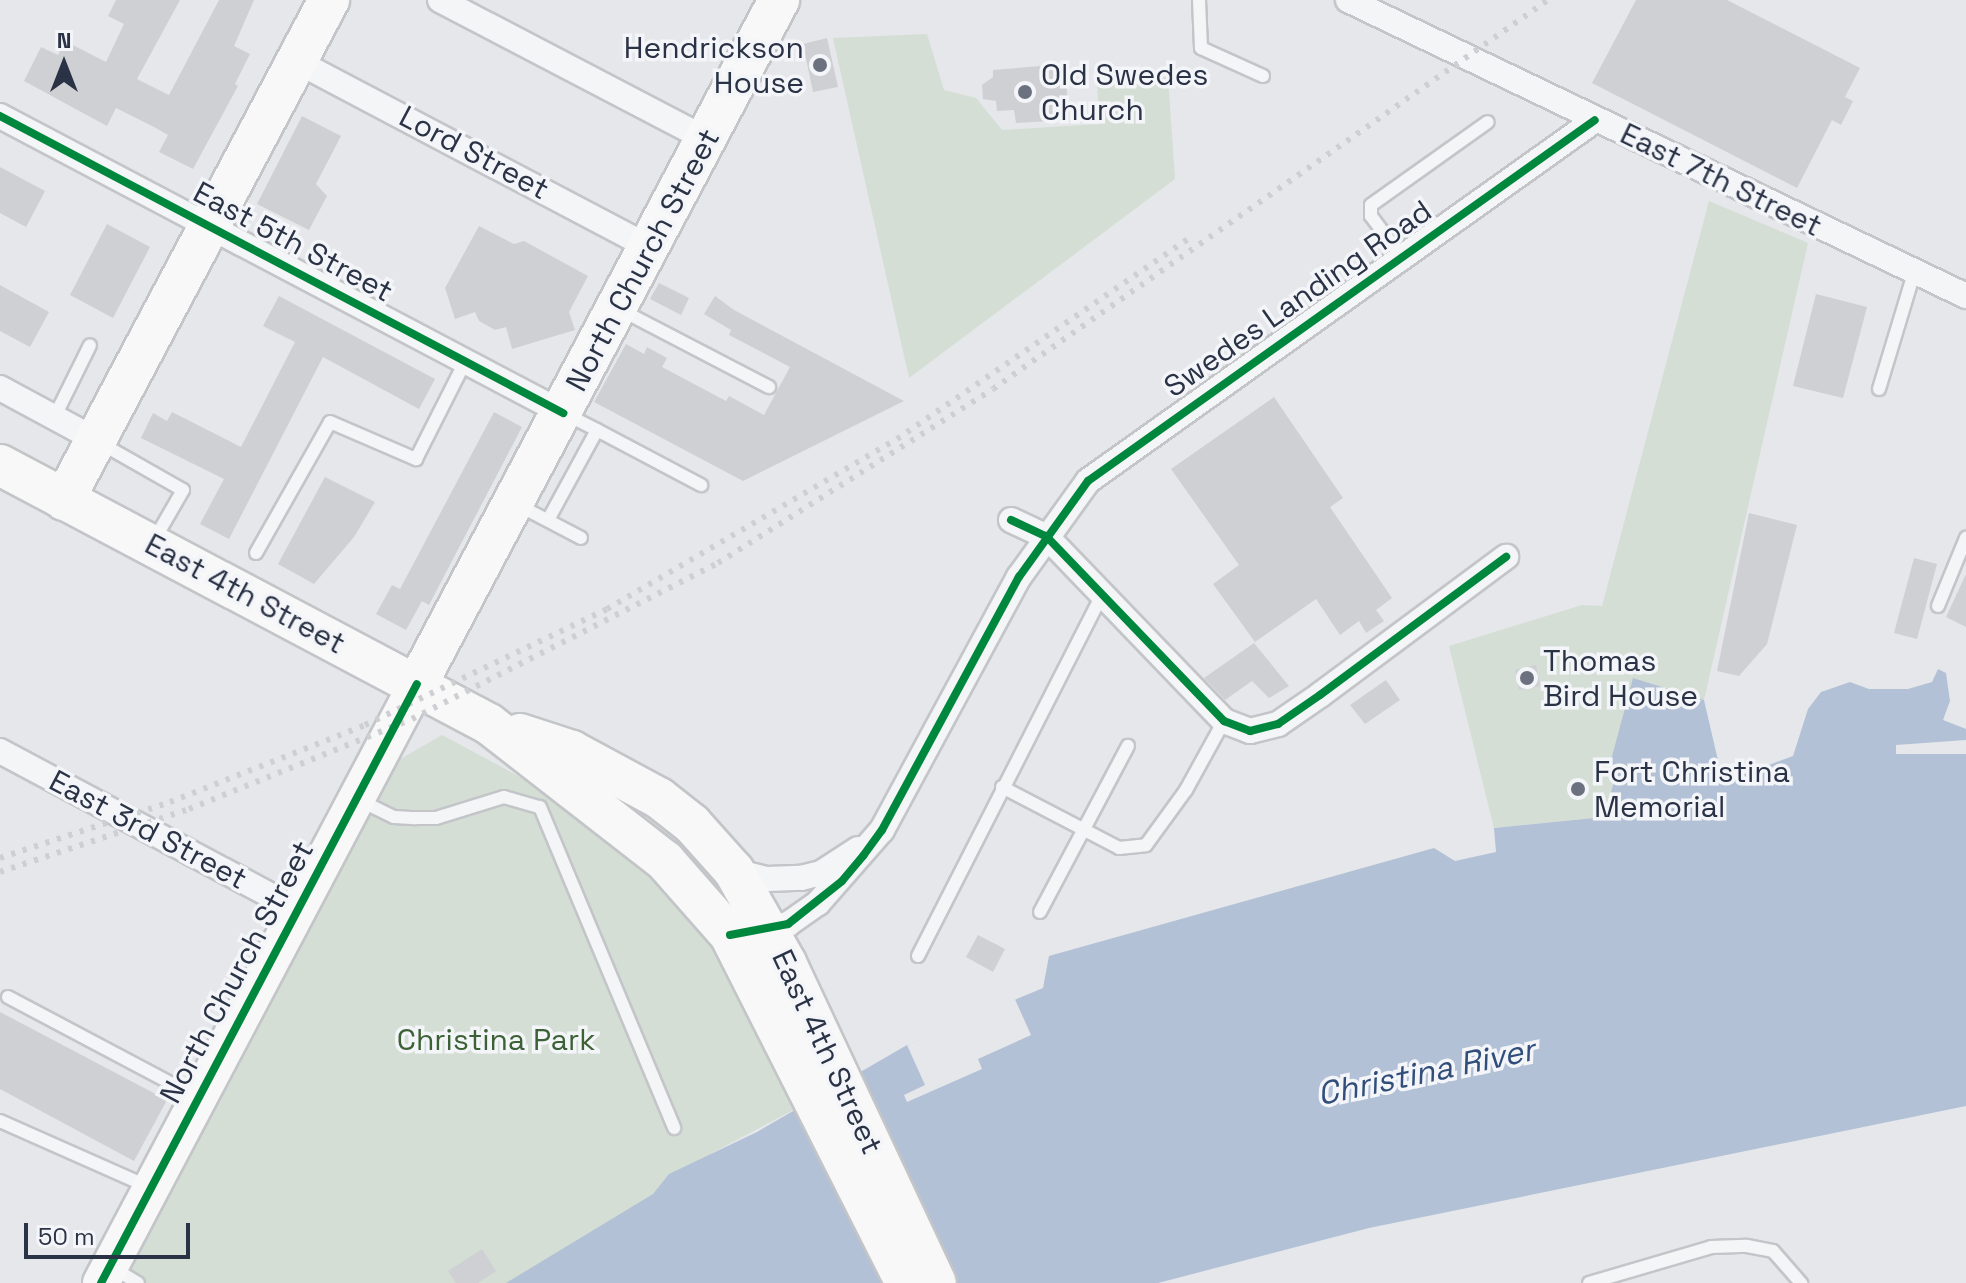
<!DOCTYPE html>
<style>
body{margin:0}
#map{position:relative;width:1966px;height:1283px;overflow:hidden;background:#e5e7ea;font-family:"Space Grotesk",sans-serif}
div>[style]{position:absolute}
.green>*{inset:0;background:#d4ded5}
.water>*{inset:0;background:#b3c1d6}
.pier>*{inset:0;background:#e5e7ea}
.building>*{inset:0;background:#cfd0d4}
.roads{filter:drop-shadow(2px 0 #c3c5c8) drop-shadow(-2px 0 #c3c5c8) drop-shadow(0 2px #c3c5c8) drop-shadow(0 -2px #c3c5c8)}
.lane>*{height:12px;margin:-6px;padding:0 6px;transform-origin:6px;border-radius:6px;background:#f4f5f7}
.street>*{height:24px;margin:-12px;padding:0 12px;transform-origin:12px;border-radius:12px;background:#f4f5f7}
.secondary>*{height:36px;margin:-18px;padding:0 18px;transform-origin:18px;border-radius:18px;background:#f8f8f8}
.primary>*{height:40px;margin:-20px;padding:0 20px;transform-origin:20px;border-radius:20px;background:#f8f8f8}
.rail>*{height:6px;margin-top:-3px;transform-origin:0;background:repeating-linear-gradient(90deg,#cdcfd2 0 4px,transparent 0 12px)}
.cycleway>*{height:8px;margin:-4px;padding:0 4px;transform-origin:4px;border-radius:4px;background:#00873e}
.dots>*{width:22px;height:22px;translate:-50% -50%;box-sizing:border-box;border:4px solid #f3f5f9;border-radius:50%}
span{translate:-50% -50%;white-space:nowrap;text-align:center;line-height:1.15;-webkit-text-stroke:7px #f3f5f9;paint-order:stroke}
.poi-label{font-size:30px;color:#2a3245}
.right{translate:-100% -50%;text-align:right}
.left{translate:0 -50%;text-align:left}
.street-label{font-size:30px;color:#2a3245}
.park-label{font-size:30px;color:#3c6136}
.water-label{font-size:32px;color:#314e7b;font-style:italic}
.north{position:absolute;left:24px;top:24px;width:80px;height:80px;-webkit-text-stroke:6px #f3f5f9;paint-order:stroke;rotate:0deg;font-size:22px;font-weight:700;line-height:32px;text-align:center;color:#2a3245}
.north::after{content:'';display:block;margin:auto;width:28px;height:36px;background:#2a3245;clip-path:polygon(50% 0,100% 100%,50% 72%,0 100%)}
.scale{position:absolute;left:24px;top:1223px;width:166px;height:36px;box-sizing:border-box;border:4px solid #2a3245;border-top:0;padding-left:10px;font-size:24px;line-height:28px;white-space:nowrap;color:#2a3245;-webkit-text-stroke:6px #f3f5f9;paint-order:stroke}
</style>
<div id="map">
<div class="green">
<i style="clip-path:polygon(927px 34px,944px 90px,976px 98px,1002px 130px,1099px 124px,1097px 79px,1168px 77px,1175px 179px,909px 378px,833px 38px)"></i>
<i style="clip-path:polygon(1709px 201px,1808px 243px,1704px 700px,1633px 679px,1611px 765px,1618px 767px,1604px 817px,1494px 828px,1449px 646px,1582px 605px,1602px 606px)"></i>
<i style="clip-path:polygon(442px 735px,552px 794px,661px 883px,738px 973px,801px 1106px,714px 1152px,529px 1283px,114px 1283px,385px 768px)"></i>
</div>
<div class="water">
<i style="clip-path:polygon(1938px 669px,1946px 673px,1950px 701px,1943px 720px,1966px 729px,1966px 1106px,1369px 1228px,1158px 1283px,506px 1283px,653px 1194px,669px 1174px,757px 1132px,907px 1045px,1043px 988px,1049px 956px,1434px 848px,1455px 861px,1496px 852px,1494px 828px,1604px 817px,1618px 767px,1610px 764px,1633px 678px,1704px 700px,1723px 782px,1793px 756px,1808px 709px,1821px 692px,1850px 682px,1869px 689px,1908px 689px,1932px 682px)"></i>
</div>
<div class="pier">
<i style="clip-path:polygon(1966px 740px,1966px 754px,1896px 754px,1896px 745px)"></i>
<i style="clip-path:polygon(1014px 997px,1031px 1035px,978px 1059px,982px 1069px,907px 1102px,904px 1095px,925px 1085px,907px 1045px)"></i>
</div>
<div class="building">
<i style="clip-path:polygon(116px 0,180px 0,137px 79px,169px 95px,219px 0,254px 0,234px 46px,250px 54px,235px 84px,238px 86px,193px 169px,159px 152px,168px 135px,154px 127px,116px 108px,107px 126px,24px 81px,41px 47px,58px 55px,65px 41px,106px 62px,124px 24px,108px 16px)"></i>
<i style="clip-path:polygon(1636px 0,1727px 0,1860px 68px,1845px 97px,1853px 101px,1841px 125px,1832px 120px,1797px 188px,1592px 83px)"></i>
<i style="clip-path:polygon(827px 38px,838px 87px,813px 92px,803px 44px)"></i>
<i style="clip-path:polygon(1065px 64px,1069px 120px,1016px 123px,1014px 110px,997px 111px,996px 101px,983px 99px,982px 85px,993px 77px,993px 70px)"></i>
<i style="clip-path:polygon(302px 116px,341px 136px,316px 184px,327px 196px,309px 230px,257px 204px)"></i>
<i style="clip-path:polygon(0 167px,45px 191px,26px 227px,0 213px)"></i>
<i style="clip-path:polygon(107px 224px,150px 247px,113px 318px,70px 295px)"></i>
<i style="clip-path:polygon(479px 226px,514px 244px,524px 241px,588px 276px,569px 312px,575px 330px,512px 349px,506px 327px,495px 330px,479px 321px,475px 312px,455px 319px,445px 288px)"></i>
<i style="clip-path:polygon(659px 283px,689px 298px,681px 315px,650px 299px)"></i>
<i style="clip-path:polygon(0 285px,49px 312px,30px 347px,0 331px)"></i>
<i style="clip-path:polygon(1816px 294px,1867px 307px,1843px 398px,1793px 386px)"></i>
<i style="clip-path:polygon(279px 296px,435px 379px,419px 409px,323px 357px,229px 539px,200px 524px,224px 479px,141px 438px,153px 413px,167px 421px,172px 412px,241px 447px,295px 342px,263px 326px)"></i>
<i style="clip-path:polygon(715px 296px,734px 310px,904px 401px,743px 481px,594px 402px,626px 344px,644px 354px,647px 347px,667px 358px,662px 367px,726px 401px,729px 396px,764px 415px,790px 367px,729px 335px,731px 330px,704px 314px)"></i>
<i style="clip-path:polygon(1274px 397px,1343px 498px,1330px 507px,1392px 598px,1376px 610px,1384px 621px,1366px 633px,1359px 621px,1340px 635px,1316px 599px,1255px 642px,1213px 584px,1239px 565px,1171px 469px)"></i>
<i style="clip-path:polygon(494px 412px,522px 427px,429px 605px,422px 601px,406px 630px,376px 614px,392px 585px,400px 589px)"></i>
<i style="clip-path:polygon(325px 477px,375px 502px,354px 537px,314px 584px,278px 564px)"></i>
<i style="clip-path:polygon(1749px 513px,1797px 525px,1767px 644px,1739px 676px,1717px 671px)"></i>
<i style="clip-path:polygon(1914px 558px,1937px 564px,1917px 639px,1894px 633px)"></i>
<i style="clip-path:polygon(1966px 574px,1966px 627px,1946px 617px)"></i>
<i style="clip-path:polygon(1254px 643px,1289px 686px,1269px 698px,1252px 681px,1225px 700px,1204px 678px)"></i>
<i style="clip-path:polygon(1536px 665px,1540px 686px,1519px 690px,1515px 670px)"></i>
<i style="clip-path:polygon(1386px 680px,1400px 700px,1365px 724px,1350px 705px)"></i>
<i style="clip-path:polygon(978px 935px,1005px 949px,993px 972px,966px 957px)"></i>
<i style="clip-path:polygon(0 1012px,167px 1100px,134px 1161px,0 1089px)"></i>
<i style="clip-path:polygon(482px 1249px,496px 1271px,478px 1283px,456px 1283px,448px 1271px)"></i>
</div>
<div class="roads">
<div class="lane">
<i style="left:1199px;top:0;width:48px;rotate:87.6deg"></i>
<i style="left:1201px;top:48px;width:68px;rotate:24.3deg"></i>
<i style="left:1401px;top:256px;width:50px;rotate:-126.9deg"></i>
<i style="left:1371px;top:216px;width:11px;rotate:-90deg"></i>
<i style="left:1371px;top:205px;width:143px;rotate:-35.4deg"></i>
<i style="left:621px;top:310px;width:167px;rotate:27.5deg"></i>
<i style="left:1879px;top:389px;width:121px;rotate:-73.2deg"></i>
<i style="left:54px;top:418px;width:81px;rotate:-63.7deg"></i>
<i style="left:597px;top:430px;width:118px;rotate:27.9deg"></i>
<i style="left:102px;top:444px;width:93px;rotate:29.6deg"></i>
<i style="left:183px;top:490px;width:60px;rotate:120deg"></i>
<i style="left:518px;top:505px;width:71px;rotate:27.6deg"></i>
<i style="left:548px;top:520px;width:102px;rotate:-61.4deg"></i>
<i style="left:597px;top:430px;width:34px;rotate:-153deg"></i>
<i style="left:256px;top:553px;width:150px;rotate:-60.5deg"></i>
<i style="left:330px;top:422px;width:94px;rotate:23.3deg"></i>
<i style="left:416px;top:459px;width:111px;rotate:-63.2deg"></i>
<i style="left:1938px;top:606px;width:74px;rotate:-67.6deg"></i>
<i style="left:1002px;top:787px;width:132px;rotate:27.5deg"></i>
<i style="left:1119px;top:848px;width:27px;rotate:-6deg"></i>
<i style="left:1146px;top:845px;width:68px;rotate:-54deg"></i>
<i style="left:1186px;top:790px;width:79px;rotate:-61.2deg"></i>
<i style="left:359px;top:800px;width:39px;rotate:26deg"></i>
<i style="left:394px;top:817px;width:22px;rotate:3deg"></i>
<i style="left:416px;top:818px;width:20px"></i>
<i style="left:436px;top:818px;width:71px;rotate:-17.2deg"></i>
<i style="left:504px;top:797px;width:37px;rotate:16deg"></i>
<i style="left:540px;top:807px;width:348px;rotate:67.3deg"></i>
<i style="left:1040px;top:912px;width:188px;rotate:-62.1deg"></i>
<i style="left:918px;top:956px;width:405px;rotate:-63deg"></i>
<i style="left:8px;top:997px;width:212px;rotate:27.9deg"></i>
<i style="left:0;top:1121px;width:161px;rotate:23.9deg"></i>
<i style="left:113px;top:1268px;width:29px;rotate:31deg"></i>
<i style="left:1589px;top:1283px;width:127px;rotate:-16.4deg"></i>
<i style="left:1711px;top:1247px;width:36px;rotate:-2deg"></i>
<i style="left:1747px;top:1246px;width:26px;rotate:11deg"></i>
<i style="left:1773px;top:1251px;width:43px;rotate:48.8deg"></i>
</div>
<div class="street">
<i style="left:440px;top:0;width:300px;rotate:27.6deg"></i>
<i style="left:1348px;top:0;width:685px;rotate:25.59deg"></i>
<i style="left:298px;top:62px;width:397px;rotate:27.8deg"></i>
<i style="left:0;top:116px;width:637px;rotate:27.81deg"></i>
<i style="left:0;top:388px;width:111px;rotate:28.4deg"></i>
<i style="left:1011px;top:520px;width:38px;rotate:25deg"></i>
<i style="left:1046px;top:536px;width:257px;rotate:46.1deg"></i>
<i style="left:1224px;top:721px;width:28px;rotate:21deg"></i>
<i style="left:1250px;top:731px;width:29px;rotate:-14deg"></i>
<i style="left:1278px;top:724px;width:51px;rotate:-34.6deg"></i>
<i style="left:1320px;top:695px;width:232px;rotate:-36.6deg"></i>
<i style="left:0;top:751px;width:336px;rotate:28.1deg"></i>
<i style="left:734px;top:871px;width:34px;rotate:14deg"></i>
<i style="left:767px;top:879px;width:34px;rotate:-2deg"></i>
<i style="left:801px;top:878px;width:21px;rotate:-14deg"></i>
<i style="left:821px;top:873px;width:44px;rotate:-33deg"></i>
<i style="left:758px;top:931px;width:31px;rotate:-13deg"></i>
<i style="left:788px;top:924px;width:37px;rotate:-35deg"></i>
<i style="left:818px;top:903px;width:97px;rotate:-48.8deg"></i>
<i style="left:882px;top:830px;width:288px;rotate:-61.6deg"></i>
<i style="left:1019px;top:577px;width:118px;rotate:-54.3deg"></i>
<i style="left:1088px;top:481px;width:622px;rotate:-35.45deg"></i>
</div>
<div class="secondary">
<i style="left:101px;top:1283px;width:677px;rotate:-62.19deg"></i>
</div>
<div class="primary">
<i style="left:0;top:465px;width:553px;rotate:27.91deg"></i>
<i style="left:489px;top:724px;width:223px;rotate:37.9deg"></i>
<i style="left:665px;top:861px;width:98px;rotate:48.7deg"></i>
<i style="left:730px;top:935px;width:390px;rotate:63.2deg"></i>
<i style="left:64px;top:500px;width:566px;rotate:-62.08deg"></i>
<i style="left:417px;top:684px;width:774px;rotate:-62.11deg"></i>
<i style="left:520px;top:734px;width:55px;rotate:18.1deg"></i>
<i style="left:572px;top:751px;width:99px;rotate:28.4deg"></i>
<i style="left:659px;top:798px;width:42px;rotate:38.2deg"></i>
<i style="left:692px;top:824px;width:63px;rotate:48.2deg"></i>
<i style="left:734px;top:871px;width:106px;rotate:60.5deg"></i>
<i style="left:786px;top:963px;width:353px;rotate:64.9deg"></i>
</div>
</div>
<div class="rail">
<i style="left:0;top:858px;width:179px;rotate:-18.2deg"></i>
<i style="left:170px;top:802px;width:210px;rotate:-21.5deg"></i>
<i style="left:365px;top:725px;width:268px;rotate:-25.6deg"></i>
<i style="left:607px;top:609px;width:336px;rotate:-30.4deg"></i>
<i style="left:897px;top:439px;width:357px;rotate:-34.5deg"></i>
<i style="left:0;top:872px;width:199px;rotate:-18.4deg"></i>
<i style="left:189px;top:809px;width:240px;rotate:-22deg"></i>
<i style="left:412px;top:719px;width:343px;rotate:-27deg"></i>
<i style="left:718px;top:563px;width:325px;rotate:-32.3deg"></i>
<i style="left:993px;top:389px;width:678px;rotate:-35.03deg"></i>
</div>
<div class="cycleway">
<i style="left:0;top:116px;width:637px;rotate:27.81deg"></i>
<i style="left:1011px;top:520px;width:38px;rotate:25deg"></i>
<i style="left:1046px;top:536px;width:257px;rotate:46.1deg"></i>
<i style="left:1224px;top:721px;width:28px;rotate:21deg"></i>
<i style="left:1250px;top:731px;width:29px;rotate:-14deg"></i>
<i style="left:1278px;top:724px;width:51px;rotate:-34.6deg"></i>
<i style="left:1320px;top:695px;width:232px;rotate:-36.6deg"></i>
<i style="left:730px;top:935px;width:59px;rotate:-10.7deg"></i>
<i style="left:788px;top:924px;width:69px;rotate:-38.5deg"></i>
<i style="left:842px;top:881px;width:33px;rotate:-50deg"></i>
<i style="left:863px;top:856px;width:32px;rotate:-54deg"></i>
<i style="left:882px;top:830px;width:288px;rotate:-61.6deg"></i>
<i style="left:1019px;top:577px;width:118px;rotate:-54.3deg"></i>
<i style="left:1088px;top:481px;width:622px;rotate:-35.45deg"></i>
<i style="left:101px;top:1283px;width:677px;rotate:-62.19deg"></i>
</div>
<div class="dots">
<i style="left:820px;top:65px;background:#6b717f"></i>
<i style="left:1025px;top:92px;background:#6b717f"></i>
<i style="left:1527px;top:678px;background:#6b717f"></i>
<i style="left:1578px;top:789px;background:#6b717f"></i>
</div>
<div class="poi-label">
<span class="right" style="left:804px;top:65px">Hendrickson<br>House</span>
<span class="left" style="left:1041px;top:92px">Old Swedes<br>Church</span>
<span class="left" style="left:1543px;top:678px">Thomas<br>Bird House</span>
<span class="left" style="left:1594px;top:789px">Fort Christina<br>Memorial</span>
</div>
<div class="street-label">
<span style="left:474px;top:153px;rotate:28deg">Lord Street</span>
<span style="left:1721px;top:180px;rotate:26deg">East 7th Street</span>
<span style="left:293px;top:242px;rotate:28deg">East 5th Street</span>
<span style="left:643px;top:260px;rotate:-62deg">North Church Street</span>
<span style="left:1298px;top:299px;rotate:-35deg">Swedes Landing Road</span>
<span style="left:245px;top:594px;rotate:28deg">East 4th Street</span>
<span style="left:148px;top:830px;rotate:28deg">East 3rd Street</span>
<span style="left:237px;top:972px;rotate:-62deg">North Church Street</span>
<span style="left:827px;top:1052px;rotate:65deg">East 4th Street</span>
</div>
<div class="park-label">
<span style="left:496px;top:1040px">Christina Park</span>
</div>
<div class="water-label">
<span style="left:1426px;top:1072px;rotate:-12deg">Christina River</span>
</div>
<div class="north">N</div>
<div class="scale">50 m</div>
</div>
